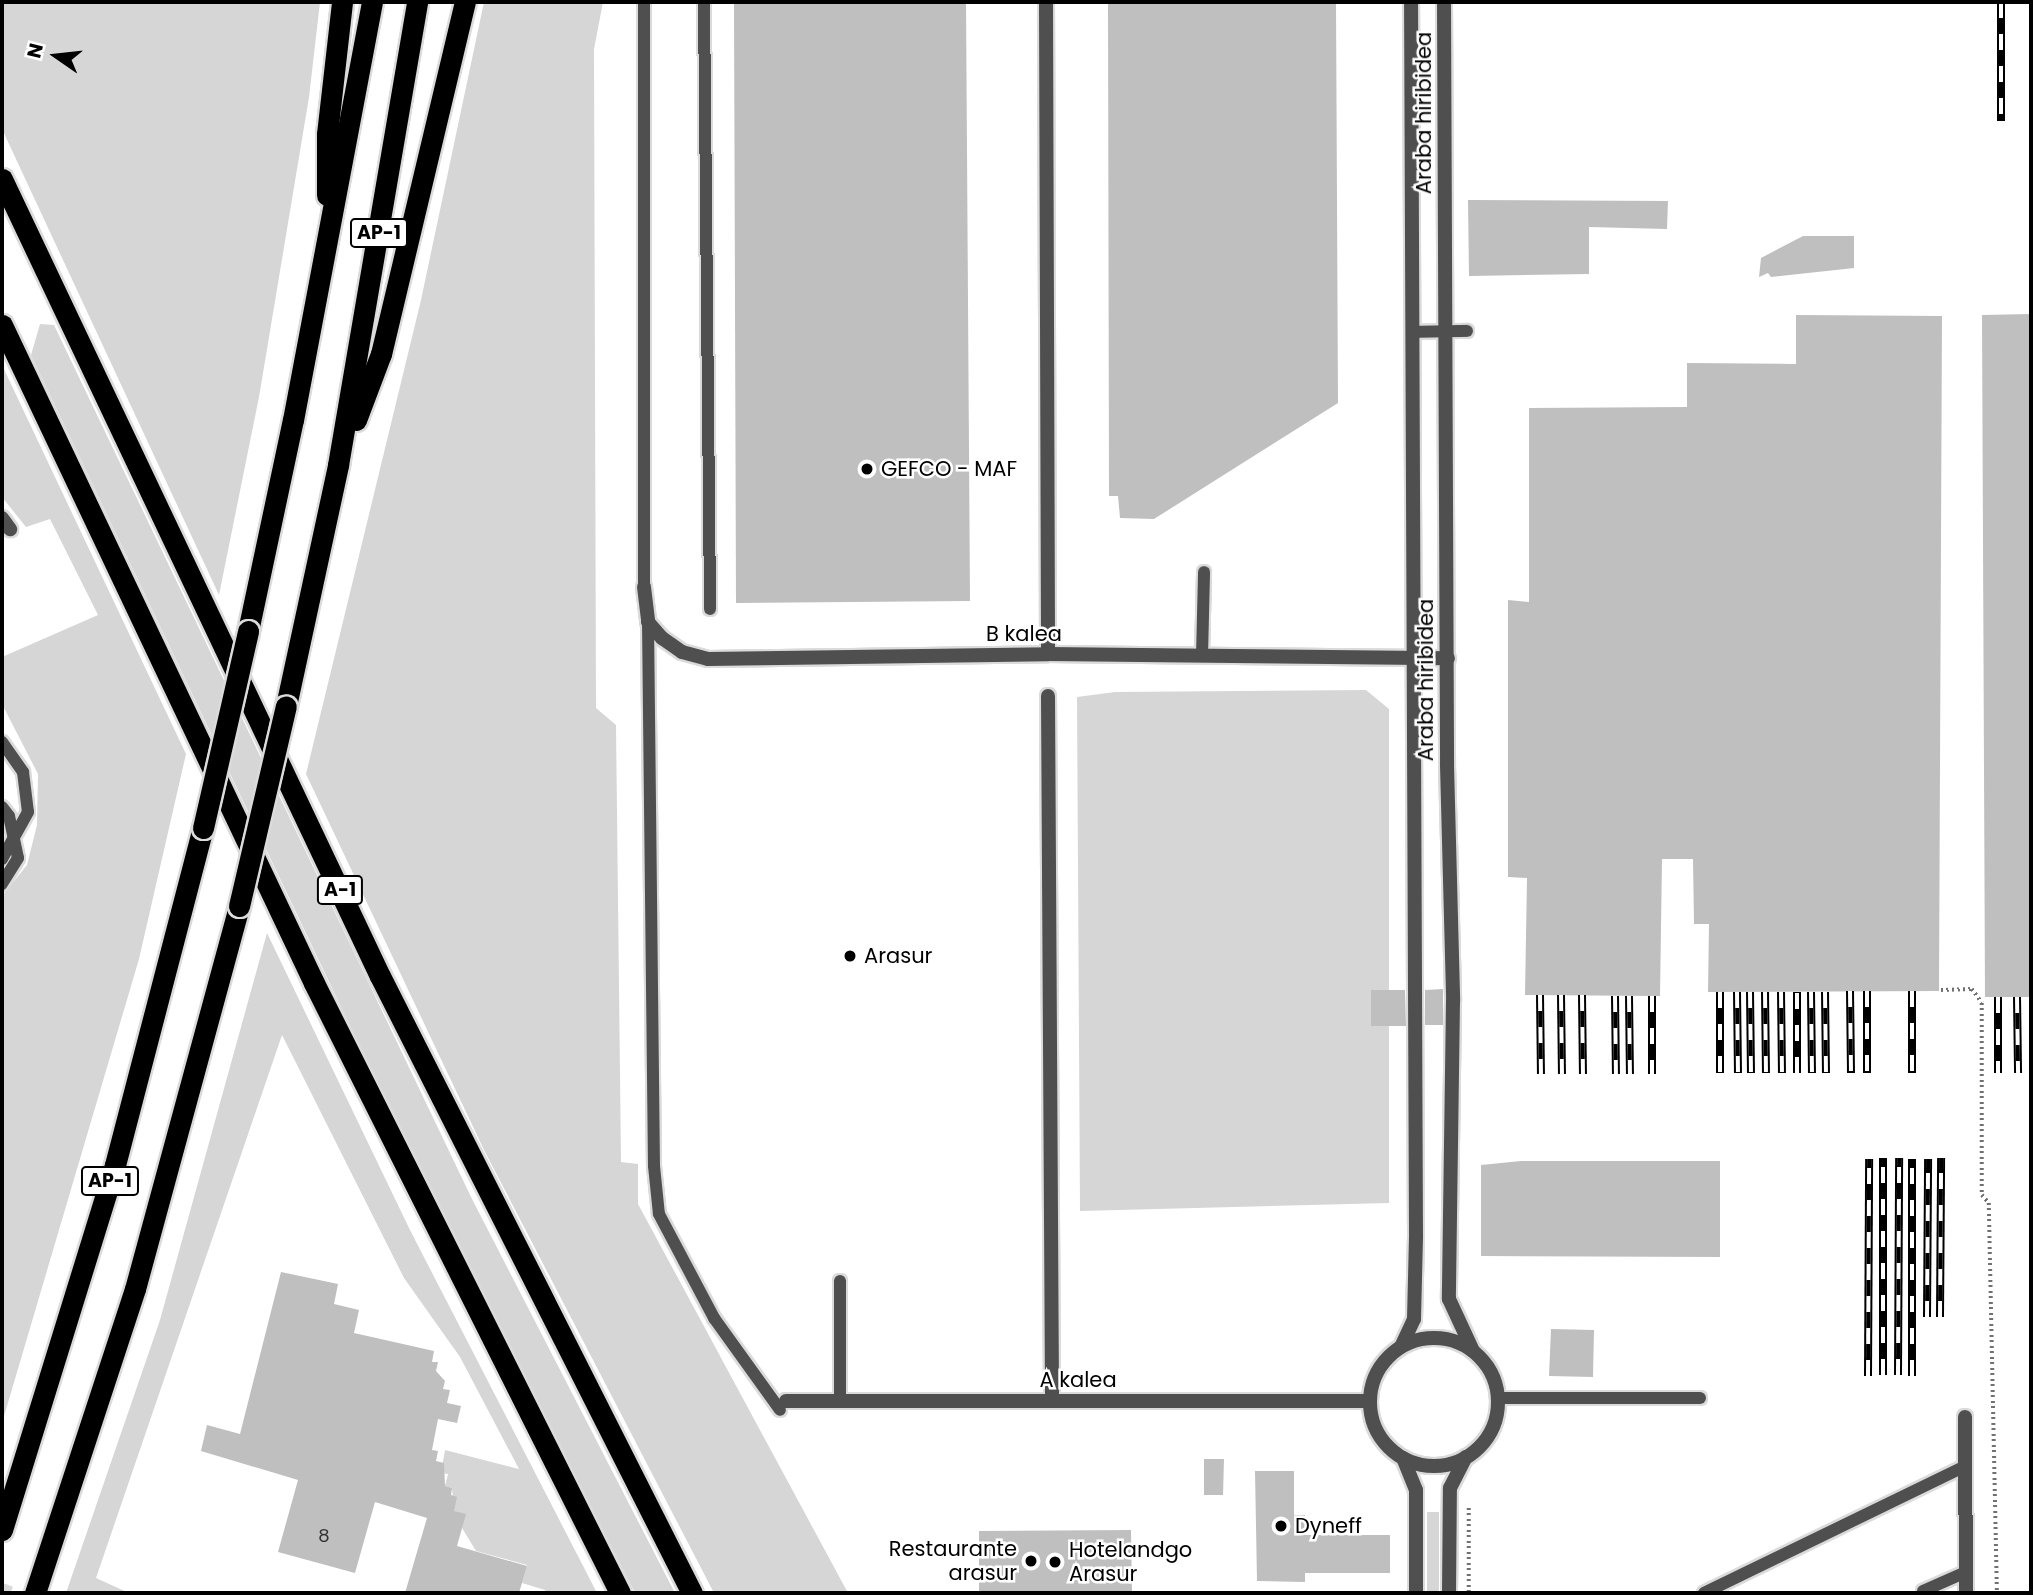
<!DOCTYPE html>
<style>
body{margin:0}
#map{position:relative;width:2033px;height:1595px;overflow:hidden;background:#fff;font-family:Poppins,sans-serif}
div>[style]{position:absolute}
.green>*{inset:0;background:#d6d6d6}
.building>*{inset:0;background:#bfbfbf}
.tertiary-tunnel>*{height:14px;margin-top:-7px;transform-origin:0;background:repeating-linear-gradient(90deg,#d9d9d9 0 14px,transparent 0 21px)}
.path>*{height:3.5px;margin-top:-1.75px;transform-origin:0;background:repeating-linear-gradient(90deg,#717171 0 2px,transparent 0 5.5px)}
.roads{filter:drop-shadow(2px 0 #dbdbdb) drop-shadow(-2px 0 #dbdbdb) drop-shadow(0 2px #dbdbdb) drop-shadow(0 -2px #dbdbdb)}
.service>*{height:12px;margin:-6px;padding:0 6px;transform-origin:6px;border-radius:6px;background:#4f4f4f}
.minor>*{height:14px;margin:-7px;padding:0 7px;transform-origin:7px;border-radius:7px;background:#4f4f4f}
.minor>.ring{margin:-7px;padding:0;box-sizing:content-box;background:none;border:14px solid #4f4f4f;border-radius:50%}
.motorway>*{height:21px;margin:-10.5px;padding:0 10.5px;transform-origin:10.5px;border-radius:10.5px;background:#000}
.rail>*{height:8px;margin-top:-4px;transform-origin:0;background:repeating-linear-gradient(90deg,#fff 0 16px,#000 0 32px);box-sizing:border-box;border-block:2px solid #000}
.bridges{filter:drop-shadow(2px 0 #dbdbdb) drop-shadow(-2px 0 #dbdbdb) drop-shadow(0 2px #dbdbdb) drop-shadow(0 -2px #dbdbdb)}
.motorway-bridge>*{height:21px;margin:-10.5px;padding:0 10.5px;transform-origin:10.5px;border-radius:10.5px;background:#000}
.dots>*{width:19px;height:19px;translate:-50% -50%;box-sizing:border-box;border:4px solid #fff;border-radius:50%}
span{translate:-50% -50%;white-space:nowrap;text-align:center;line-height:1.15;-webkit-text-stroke:5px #fff;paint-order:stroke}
.number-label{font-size:18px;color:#303030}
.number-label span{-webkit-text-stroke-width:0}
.shield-label span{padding:2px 5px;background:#fff;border:2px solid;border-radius:5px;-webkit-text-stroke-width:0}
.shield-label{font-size:19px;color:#000;font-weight:700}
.street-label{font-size:21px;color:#000}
.poi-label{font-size:21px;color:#000}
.left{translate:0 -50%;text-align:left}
.right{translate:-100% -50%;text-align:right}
.frame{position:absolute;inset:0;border:4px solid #000;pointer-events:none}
.north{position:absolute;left:21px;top:21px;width:70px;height:70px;-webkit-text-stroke:5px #fff;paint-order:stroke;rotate:284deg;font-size:19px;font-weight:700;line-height:28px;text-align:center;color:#000}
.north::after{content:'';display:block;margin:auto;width:24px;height:32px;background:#000;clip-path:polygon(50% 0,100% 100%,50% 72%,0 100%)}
</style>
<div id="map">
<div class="green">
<i style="clip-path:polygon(2px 2px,320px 2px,309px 97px,259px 397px,219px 595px,2px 129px)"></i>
<i style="clip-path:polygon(484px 2px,603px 2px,594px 49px,596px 708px,616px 725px,621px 1162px,638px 1164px,638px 1204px,848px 1593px,714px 1593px,484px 1150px,306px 774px,421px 300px)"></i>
<i style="clip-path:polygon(40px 324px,54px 325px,472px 1199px,675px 1593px,635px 1593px,517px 1362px,379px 1087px,31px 355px)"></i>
<i style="clip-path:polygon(2px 365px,186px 754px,139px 959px,2px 1423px,2px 896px,27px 865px,37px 825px,38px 774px,2px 704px,2px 657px,98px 615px,50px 519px,26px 527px,2px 497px)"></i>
<i style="clip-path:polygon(1366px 690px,1389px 709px,1389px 1203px,1080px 1211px,1077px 697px,1115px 692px)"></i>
<i style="clip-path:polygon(267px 933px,410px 1230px,597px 1593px,545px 1593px,545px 1590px,522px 1583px,527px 1565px,476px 1551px,462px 1528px,454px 1511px,452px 1488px,445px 1486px,448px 1474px,441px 1473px,445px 1450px,519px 1469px,460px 1357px,404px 1278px,282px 1035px,96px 1578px,129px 1593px,66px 1593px,160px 1320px)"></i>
<i style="clip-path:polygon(1427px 1512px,1439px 1512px,1439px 1593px,1427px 1593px)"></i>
</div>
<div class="building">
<i style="clip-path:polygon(734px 2px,966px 2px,970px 601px,736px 603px)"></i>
<i style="clip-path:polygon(1108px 2px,1336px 2px,1338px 403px,1154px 519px,1120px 518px,1118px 496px,1109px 496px)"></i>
<i style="clip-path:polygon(1468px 200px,1668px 201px,1667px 229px,1589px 227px,1589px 274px,1469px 276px)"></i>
<i style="clip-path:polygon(1803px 236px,1854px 236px,1854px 268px,1771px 277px,1768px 273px,1759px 277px,1761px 258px)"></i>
<i style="clip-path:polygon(2031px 314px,2031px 997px,1985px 997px,1982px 315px)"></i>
<i style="clip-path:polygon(1796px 315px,1942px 316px,1939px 991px,1708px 992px,1709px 924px,1694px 924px,1693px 859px,1662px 859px,1660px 996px,1525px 995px,1527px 878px,1508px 877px,1508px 600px,1529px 602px,1529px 408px,1687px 407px,1687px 363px,1796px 364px)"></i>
<i style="clip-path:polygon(1443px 989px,1443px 1025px,1425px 1025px,1425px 990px)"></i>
<i style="clip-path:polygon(1371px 990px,1405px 990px,1406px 1026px,1371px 1026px)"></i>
<i style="clip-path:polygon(1521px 1161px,1720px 1161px,1720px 1257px,1481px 1256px,1481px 1165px)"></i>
<i style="clip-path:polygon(281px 1272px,338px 1284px,334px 1304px,359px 1310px,354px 1333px,434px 1351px,432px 1362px,438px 1362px,436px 1371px,445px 1381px,443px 1389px,450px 1390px,447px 1403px,461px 1406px,457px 1423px,438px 1419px,432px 1450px,438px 1451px,436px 1461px,444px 1463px,445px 1486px,452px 1488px,451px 1495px,457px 1497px,454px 1511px,466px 1514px,457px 1546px,527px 1566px,519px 1593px,405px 1593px,427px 1518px,375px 1502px,355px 1573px,278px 1552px,298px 1480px,201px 1451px,207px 1425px,240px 1434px)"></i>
<i style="clip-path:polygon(1551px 1329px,1594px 1330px,1593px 1377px,1549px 1376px)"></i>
<i style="clip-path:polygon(1204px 1459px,1224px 1459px,1223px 1495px,1204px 1495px)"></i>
<i style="clip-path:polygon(1255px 1471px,1294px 1471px,1294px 1515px,1305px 1515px,1305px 1535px,1390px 1535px,1390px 1573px,1305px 1573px,1305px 1582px,1257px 1581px)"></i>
<i style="clip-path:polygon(1131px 1530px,1132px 1593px,979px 1593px,979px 1531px)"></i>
</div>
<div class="tertiary-tunnel">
<i style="left:2px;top:1590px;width:9px;rotate:21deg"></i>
</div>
<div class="path">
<i style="left:1941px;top:990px;width:31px;rotate:-2deg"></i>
<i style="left:1972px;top:989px;width:17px;rotate:54deg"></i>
<i style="left:1982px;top:1003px;width:192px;rotate:90deg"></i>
<i style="left:1982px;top:1195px;width:11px;rotate:49deg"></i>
<i style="left:1989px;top:1203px;width:390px;rotate:88.8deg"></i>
<i style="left:1469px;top:1508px;width:85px;rotate:90deg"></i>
</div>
<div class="roads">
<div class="service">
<i style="left:644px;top:2px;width:585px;rotate:90deg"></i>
<i style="left:704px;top:2px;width:607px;rotate:89.43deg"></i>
<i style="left:1413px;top:332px;width:54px;rotate:-1.1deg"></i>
<i style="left:648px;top:622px;width:544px;rotate:89.37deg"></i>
<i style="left:654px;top:1166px;width:48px;rotate:84.1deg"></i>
<i style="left:659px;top:1214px;width:118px;rotate:62.1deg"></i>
<i style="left:714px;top:1318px;width:113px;rotate:54.3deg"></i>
<i style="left:1202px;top:656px;width:84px;rotate:-88.6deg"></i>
<i style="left:2px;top:742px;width:37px;rotate:55deg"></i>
<i style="left:23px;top:772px;width:40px;rotate:82.9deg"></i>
<i style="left:28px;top:812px;width:54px;rotate:119deg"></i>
<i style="left:2px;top:807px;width:11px;rotate:52deg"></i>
<i style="left:9px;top:816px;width:43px;rotate:77.9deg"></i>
<i style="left:18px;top:858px;width:31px;rotate:122deg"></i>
<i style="left:1498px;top:1398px;width:202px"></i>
<i style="left:840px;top:1402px;width:121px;rotate:-90deg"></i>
<i style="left:1923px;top:1591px;width:47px;rotate:-23.8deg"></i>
<i style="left:1704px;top:1593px;width:291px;rotate:-25.9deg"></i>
</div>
<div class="minor">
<i style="left:1046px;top:2px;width:652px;rotate:89.82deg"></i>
<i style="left:1444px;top:2px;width:763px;rotate:89.77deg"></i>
<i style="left:1447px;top:765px;width:236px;rotate:88.5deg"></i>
<i style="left:1453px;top:1001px;width:298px;rotate:90.8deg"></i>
<i style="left:1449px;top:1299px;width:57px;rotate:65.2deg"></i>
<i style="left:2px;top:518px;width:14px;rotate:54deg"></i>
<i style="left:644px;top:587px;width:35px;rotate:83deg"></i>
<i style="left:648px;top:622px;width:21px;rotate:49deg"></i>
<i style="left:662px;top:638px;width:24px;rotate:35deg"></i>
<i style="left:682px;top:652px;width:27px;rotate:15deg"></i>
<i style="left:708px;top:659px;width:340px;rotate:-0.8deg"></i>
<i style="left:1048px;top:654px;width:400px;rotate:0.6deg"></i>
<i style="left:1048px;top:696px;width:705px;rotate:89.67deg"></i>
<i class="ring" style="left:1370px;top:1338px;width:114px;height:114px"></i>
<i style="left:1401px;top:1347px;width:31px;rotate:-65deg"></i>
<i style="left:1414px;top:1319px;width:84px;rotate:-88.6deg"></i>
<i style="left:1416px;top:1235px;width:1233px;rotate:-90.23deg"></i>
<i style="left:786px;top:1401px;width:584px"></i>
<i style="left:1965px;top:1417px;width:176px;rotate:89.7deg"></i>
<i style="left:1403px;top:1458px;width:35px;rotate:68deg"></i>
<i style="left:1416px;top:1490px;width:103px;rotate:90deg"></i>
<i style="left:1449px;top:1593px;width:105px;rotate:-89.5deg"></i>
<i style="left:1450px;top:1488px;width:35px;rotate:-63deg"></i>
</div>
<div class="motorway">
<i style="left:2px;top:179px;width:882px;rotate:64.63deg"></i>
<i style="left:380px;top:976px;width:691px;rotate:63.18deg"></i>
<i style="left:327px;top:195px;width:61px;rotate:-90deg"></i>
<i style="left:327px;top:134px;width:133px;rotate:-83.5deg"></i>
<i style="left:2px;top:325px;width:728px;rotate:64.63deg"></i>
<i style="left:314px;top:983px;width:682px;rotate:63.36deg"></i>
<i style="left:356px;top:420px;width:71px;rotate:-69.3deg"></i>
<i style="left:381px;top:354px;width:362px;rotate:-76.6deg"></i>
<i style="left:248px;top:631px;width:216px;rotate:-78deg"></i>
<i style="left:293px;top:420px;width:425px;rotate:-79.3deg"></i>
<i style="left:286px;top:706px;width:247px;rotate:-77.8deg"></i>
<i style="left:338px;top:465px;width:470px;rotate:-80.3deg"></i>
<i style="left:2px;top:1530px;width:382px;rotate:-72.8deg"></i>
<i style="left:115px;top:1165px;width:348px;rotate:-75.4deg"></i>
<i style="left:35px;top:1593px;width:320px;rotate:-71.8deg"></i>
<i style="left:135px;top:1289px;width:397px;rotate:-74.8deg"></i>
</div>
</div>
<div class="rail">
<i style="left:2001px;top:2px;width:119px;rotate:90deg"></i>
<i style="left:1850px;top:991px;width:82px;rotate:89.3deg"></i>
<i style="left:1867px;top:991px;width:82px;rotate:90deg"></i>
<i style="left:1912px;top:991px;width:82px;rotate:90deg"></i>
<i style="left:1720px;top:992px;width:81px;rotate:90deg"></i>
<i style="left:1737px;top:992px;width:81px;rotate:89.3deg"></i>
<i style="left:1750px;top:992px;width:81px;rotate:89.3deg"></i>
<i style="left:1765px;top:992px;width:81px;rotate:89.3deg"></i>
<i style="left:1781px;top:992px;width:81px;rotate:89.3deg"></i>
<i style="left:1811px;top:992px;width:81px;rotate:89.3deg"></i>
<i style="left:1825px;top:992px;width:81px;rotate:89.3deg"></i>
<i style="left:1540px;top:995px;width:79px;rotate:89.3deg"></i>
<i style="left:1561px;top:995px;width:79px;rotate:89.3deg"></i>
<i style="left:1582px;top:995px;width:79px;rotate:89.3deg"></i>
<i style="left:1615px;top:996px;width:78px;rotate:89.3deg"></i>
<i style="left:1629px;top:996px;width:78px;rotate:89.3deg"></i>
<i style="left:1652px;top:996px;width:78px;rotate:90deg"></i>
<i style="left:1998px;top:997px;width:76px;rotate:90deg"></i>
<i style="left:2017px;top:997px;width:76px;rotate:89.2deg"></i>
<i style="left:1797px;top:1073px;width:81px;rotate:-90deg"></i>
<i style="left:1927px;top:1317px;width:158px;rotate:-89.6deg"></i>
<i style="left:1940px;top:1317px;width:159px;rotate:-89.6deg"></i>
<i style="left:1883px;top:1375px;width:217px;rotate:-90deg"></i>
<i style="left:1898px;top:1375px;width:217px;rotate:-89.7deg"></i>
<i style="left:1868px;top:1376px;width:217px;rotate:-89.7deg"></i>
<i style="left:1912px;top:1376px;width:217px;rotate:-90deg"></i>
</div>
<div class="bridges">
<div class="motorway-bridge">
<i style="left:203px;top:828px;width:202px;rotate:-77.1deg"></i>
<i style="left:239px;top:906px;width:205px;rotate:-76.8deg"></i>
</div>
</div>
<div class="dots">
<i style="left:867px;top:469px;background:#000"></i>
<i style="left:850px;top:956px;background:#000"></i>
<i style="left:1281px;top:1526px;background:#000"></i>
<i style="left:1031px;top:1561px;background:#000"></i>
<i style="left:1055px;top:1562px;background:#000"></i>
</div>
<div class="number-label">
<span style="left:324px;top:1536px">8</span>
</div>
<div class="shield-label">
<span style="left:379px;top:233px">AP-1</span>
<span style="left:340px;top:890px">A-1</span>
<span style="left:110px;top:1181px">AP-1</span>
</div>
<div class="street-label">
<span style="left:1424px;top:113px;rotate:-90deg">Araba hiribidea</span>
<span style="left:1024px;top:634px">B kalea</span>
<span style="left:1426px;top:680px;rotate:-90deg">Araba hiribidea</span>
<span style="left:1078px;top:1380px">A kalea</span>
</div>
<div class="poi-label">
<span class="left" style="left:881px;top:469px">GEFCO - MAF</span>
<span class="left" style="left:864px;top:956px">Arasur</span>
<span class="left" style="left:1295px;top:1526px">Dyneff</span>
<span class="right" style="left:1017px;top:1561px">Restaurante<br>arasur</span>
<span class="left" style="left:1069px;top:1562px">Hotelandgo<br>Arasur</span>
</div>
<div class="frame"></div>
<div class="north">N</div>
</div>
